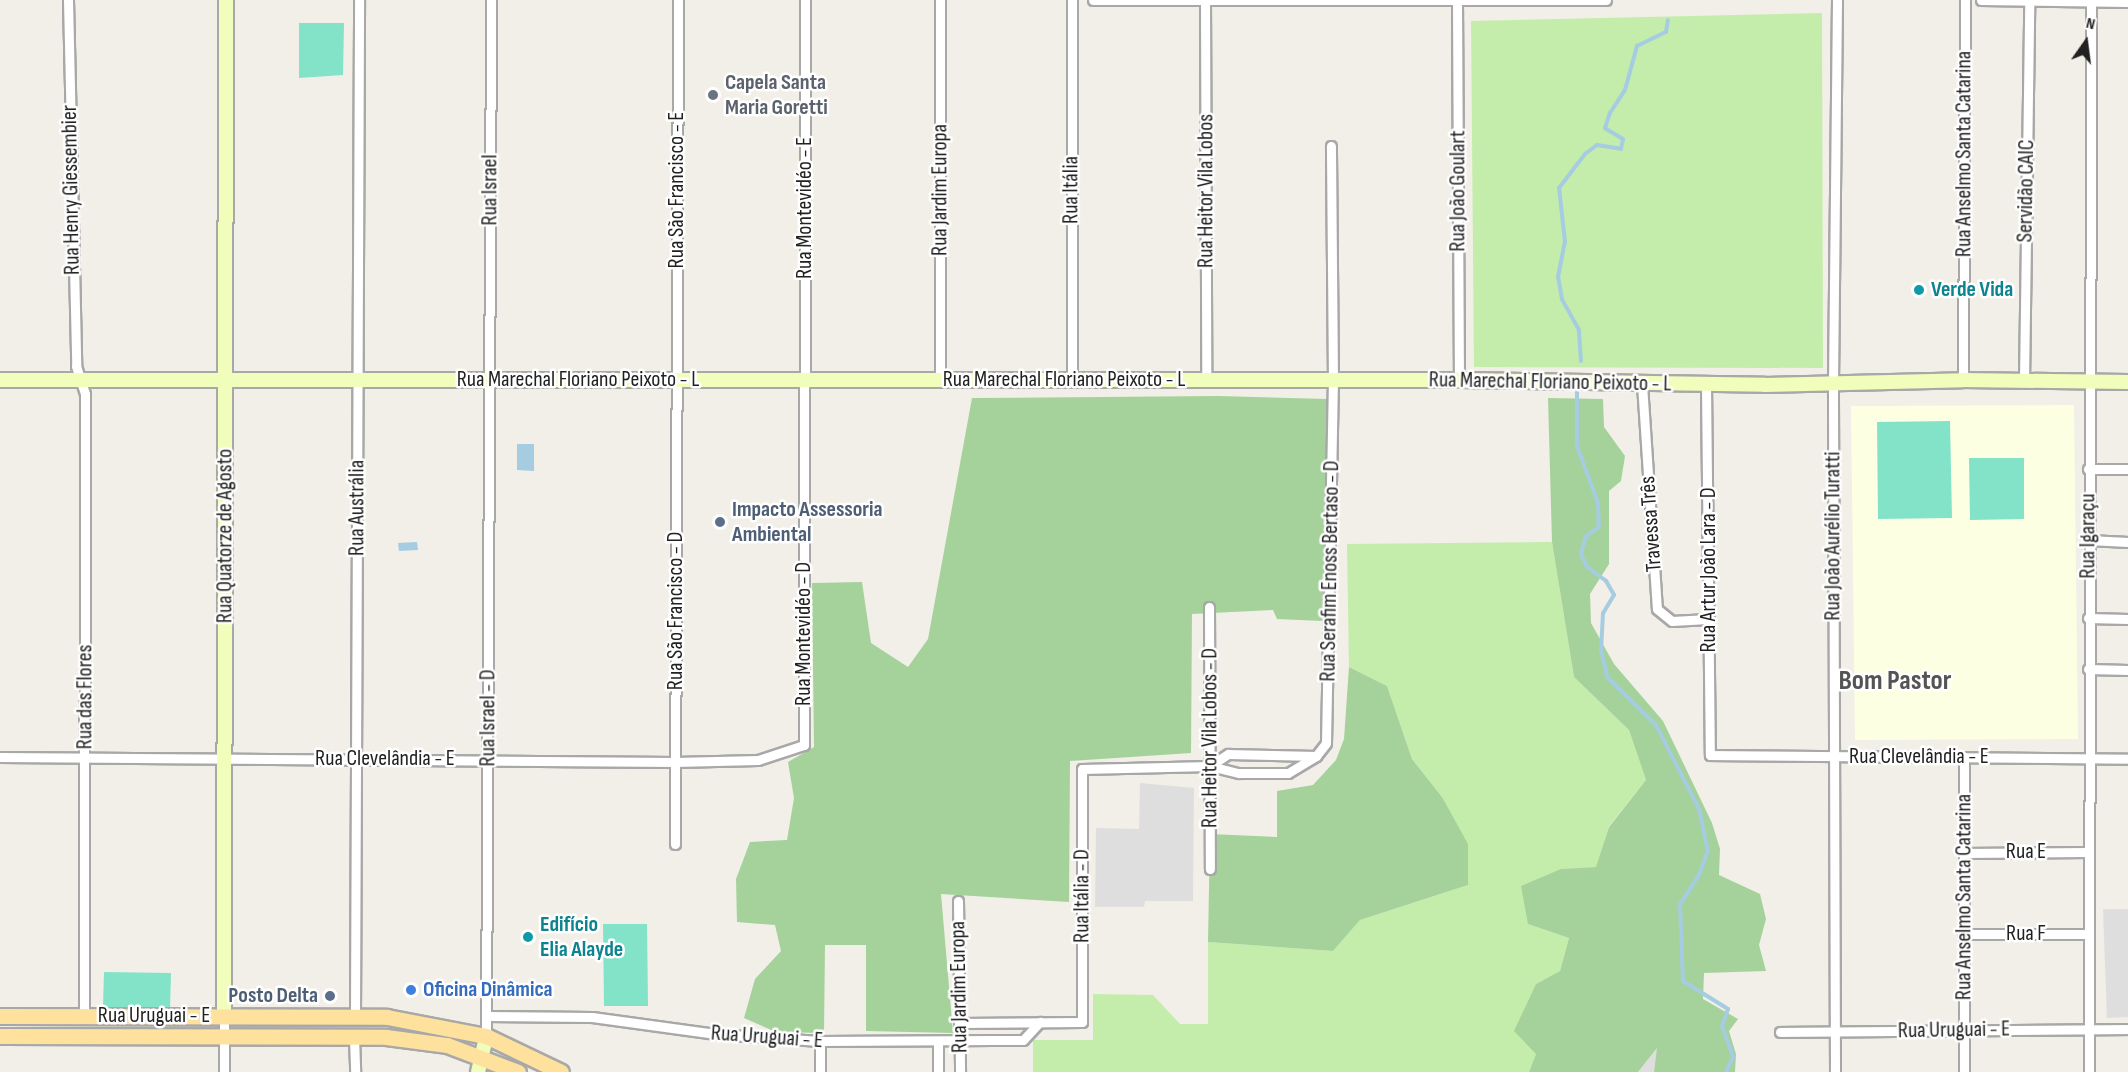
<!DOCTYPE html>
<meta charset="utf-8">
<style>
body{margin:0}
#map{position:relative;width:2128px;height:1072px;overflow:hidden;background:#f1efe7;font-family:"Sofia Sans Condensed",sans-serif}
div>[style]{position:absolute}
.residential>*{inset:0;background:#dfdede}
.education>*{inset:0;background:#fcffe2}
.grass>*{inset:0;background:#c4edab}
.forest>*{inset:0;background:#a4d29a}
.pitch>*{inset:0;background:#82e3c9}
.water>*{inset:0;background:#a5cce1}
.stream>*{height:4px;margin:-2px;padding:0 2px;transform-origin:2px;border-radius:2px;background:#a5cce1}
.roads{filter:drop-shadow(2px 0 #a8a8a8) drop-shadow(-2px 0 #a8a8a8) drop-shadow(0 2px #a8a8a8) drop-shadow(0 -2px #a8a8a8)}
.street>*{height:9px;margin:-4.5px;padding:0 4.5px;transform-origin:4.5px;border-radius:4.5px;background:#fff}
.secondary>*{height:14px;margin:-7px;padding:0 7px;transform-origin:7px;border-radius:7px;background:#f1fdba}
.primary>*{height:15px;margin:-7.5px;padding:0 7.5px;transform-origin:7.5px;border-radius:7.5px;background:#ffe19e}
.dots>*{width:16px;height:16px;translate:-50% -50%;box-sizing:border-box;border:3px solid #fff;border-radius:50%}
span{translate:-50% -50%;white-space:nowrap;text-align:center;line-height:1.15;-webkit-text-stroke:5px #fff;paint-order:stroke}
.worship-label{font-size:22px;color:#5b616d;font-weight:700}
.left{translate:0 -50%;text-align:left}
.street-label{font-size:22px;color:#212121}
.culture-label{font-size:22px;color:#0d838f;font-weight:700}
.service-label{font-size:22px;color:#4e5e75;font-weight:700}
.right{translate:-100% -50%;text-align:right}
.shop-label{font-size:22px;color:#366cbe;font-weight:700}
.district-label{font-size:28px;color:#545454;font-weight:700}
.north{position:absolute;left:2056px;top:12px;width:60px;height:60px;-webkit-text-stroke:4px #fff;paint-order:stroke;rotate:14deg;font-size:16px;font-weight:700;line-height:24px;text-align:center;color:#212121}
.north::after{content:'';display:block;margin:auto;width:21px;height:27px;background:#212121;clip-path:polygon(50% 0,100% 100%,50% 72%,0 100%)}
</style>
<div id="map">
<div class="residential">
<i style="clip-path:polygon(1140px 783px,1194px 788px,1193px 901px,1145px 901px,1144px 907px,1095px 907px,1096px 828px,1139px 829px)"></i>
<i style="clip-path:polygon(2103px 909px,2128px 909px,2128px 1017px,2107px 1018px)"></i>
<i style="clip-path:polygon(1658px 1047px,1654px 1072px,1638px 1072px)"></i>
</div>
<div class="education">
<i style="clip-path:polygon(2074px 405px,2078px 739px,1855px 740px,1851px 406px)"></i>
</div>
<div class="grass">
<i style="clip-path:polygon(1822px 13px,1823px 368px,1474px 367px,1471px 21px)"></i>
<i style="clip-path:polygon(1552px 542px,1574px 677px,1629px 730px,1646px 780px,1609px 826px,1597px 867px,1561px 869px,1528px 924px,1569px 938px,1560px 971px,1536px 984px,1536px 1054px,1529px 1072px,1033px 1072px,1033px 1040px,1093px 1040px,1093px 994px,1153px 995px,1180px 1024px,1208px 1024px,1208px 942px,1333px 951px,1360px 920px,1468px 885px,1442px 797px,1412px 759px,1387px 686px,1349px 667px,1347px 544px)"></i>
</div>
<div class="forest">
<i style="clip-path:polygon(1218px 396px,1327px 399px,1322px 621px,1277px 619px,1273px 610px,1192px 614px,1191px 753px,1070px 761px,1069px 902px,941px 894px,953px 1033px,866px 1031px,866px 945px,825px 945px,824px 1033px,776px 1032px,744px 1018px,755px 979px,781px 951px,775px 925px,737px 922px,736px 879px,750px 842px,787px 840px,794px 798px,788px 762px,814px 747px,812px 583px,862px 582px,871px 643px,908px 667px,928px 639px,972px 398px)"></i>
<i style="clip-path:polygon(1548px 398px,1603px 399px,1604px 427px,1625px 456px,1621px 481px,1609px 491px,1609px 564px,1590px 594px,1591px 623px,1614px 664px,1663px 721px,1712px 823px,1720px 849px,1719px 875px,1760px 894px,1766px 919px,1759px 945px,1766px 971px,1704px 973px,1703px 999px,1738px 1019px,1729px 1031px,1736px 1054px,1735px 1072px,1654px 1072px,1657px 1048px,1638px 1072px,1529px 1072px,1536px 1054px,1514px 1031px,1536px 984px,1560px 971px,1569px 938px,1528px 924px,1521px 886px,1561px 869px,1596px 867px,1609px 827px,1646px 780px,1629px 730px,1574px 677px,1552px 542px)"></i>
<i style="clip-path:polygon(1349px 667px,1387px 686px,1412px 759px,1442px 797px,1468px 844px,1468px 885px,1360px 920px,1333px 951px,1208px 942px,1210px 834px,1277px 837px,1277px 791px,1313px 785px,1336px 760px,1344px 739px)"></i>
</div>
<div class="pitch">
<i style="clip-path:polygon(299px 23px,344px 23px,343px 75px,299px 78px)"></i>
<i style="clip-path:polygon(1950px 421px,1952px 518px,1878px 519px,1877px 422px)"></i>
<i style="clip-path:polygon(1969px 458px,2024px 458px,2024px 519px,1970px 520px)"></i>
<i style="clip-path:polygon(603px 924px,647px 924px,648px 1006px,604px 1006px)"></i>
<i style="clip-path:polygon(104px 972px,171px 973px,170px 1009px,103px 1007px)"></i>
</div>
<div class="water">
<i style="clip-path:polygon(517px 444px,534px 444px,534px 471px,517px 470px)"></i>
<i style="clip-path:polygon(417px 542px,418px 550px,399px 551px,398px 543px)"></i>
</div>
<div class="stream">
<i style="left:1581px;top:361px;width:31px;rotate:-94deg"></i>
<i style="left:1579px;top:330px;width:35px;rotate:-119deg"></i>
<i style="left:1562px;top:299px;width:22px;rotate:-100deg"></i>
<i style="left:1558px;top:277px;width:36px;rotate:-79deg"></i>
<i style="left:1565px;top:242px;width:54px;rotate:-96.3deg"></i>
<i style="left:1559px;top:188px;width:43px;rotate:-52.6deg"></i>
<i style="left:1585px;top:154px;width:15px;rotate:-37deg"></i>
<i style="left:1597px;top:145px;width:24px;rotate:9deg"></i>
<i style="left:1621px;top:149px;width:10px;rotate:-79deg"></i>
<i style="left:1623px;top:139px;width:21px;rotate:-149deg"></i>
<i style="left:1605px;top:128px;width:16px;rotate:-72deg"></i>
<i style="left:1610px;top:113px;width:27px;rotate:-57deg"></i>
<i style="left:1625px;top:90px;width:46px;rotate:-74.7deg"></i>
<i style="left:1637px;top:46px;width:32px;rotate:-26deg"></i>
<i style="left:1666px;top:32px;width:12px;rotate:-81deg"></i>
<i style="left:1577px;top:392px;width:54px;rotate:90deg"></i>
<i style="left:1577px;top:446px;width:61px;rotate:69.8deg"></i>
<i style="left:1598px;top:503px;width:24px;rotate:88deg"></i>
<i style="left:1599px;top:527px;width:16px;rotate:145deg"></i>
<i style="left:1586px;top:536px;width:19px;rotate:106deg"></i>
<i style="left:1581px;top:554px;width:14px;rotate:65deg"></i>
<i style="left:1587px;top:567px;width:24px;rotate:36deg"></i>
<i style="left:1606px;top:581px;width:16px;rotate:60deg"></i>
<i style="left:1614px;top:595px;width:21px;rotate:121deg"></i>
<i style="left:1603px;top:613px;width:37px;rotate:93deg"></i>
<i style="left:1601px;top:650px;width:28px;rotate:77deg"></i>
<i style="left:1607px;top:677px;width:69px;rotate:44.4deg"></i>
<i style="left:1656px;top:725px;width:94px;rotate:62.9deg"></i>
<i style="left:1699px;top:809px;width:43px;rotate:77.9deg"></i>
<i style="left:1708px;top:851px;width:26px;rotate:111deg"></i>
<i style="left:1699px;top:875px;width:35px;rotate:123deg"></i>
<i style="left:1680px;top:904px;width:77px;rotate:87.8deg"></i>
<i style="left:1683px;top:981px;width:53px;rotate:31.9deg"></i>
<i style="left:1728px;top:1009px;width:18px;rotate:109deg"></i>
<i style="left:1722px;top:1026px;width:33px;rotate:70deg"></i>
<i style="left:1733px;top:1057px;width:17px;rotate:115deg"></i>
</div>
<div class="roads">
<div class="street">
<i style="left:68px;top:0;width:366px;rotate:88.7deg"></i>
<i style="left:76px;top:366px;width:29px;rotate:72deg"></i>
<i style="left:85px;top:394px;width:622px;rotate:90.09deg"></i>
<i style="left:1072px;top:0;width:380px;rotate:90deg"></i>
<i style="left:1093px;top:0;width:513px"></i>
<i style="left:1205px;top:0;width:380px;rotate:89.8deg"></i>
<i style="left:1981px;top:0;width:147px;rotate:0.8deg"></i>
<i style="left:1457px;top:2px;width:378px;rotate:89.7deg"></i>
<i style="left:940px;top:379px;width:379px;rotate:-90deg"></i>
<i style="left:1963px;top:380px;width:380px;rotate:-89.7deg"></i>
<i style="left:2024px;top:381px;width:380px;rotate:-89.2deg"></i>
<i style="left:1642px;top:384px;width:225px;rotate:86.2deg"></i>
<i style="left:1657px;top:609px;width:19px;rotate:39deg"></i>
<i style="left:1672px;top:621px;width:36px;rotate:-3deg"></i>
<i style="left:1706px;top:385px;width:370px;rotate:89.4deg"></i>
<i style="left:1710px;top:755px;width:418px;rotate:0.5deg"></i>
<i style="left:2088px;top:469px;width:40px"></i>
<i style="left:2088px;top:540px;width:40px;rotate:2.9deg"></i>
<i style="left:1209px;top:607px;width:262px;rotate:89.8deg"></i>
<i style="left:2088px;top:618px;width:40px;rotate:1.4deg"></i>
<i style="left:2088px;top:669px;width:40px;rotate:1.4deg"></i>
<i style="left:0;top:757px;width:675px;rotate:0.42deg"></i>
<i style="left:675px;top:762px;width:83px;rotate:-1.4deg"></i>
<i style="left:758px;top:760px;width:48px;rotate:-18.1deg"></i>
<i style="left:804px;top:745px;width:745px;rotate:-89.92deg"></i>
<i style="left:1210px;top:766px;width:22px;rotate:-34deg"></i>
<i style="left:1228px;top:754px;width:88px;rotate:1.3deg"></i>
<i style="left:675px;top:844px;width:844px;rotate:-89.8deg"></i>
<i style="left:1964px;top:853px;width:124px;rotate:-0.5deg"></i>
<i style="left:958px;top:901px;width:171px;rotate:89.3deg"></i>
<i style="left:1963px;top:934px;width:126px"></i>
<i style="left:355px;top:1016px;width:1016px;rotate:-89.77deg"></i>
<i style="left:487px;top:1016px;width:105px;rotate:0.5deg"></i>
<i style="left:592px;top:1017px;width:125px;rotate:7.8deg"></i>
<i style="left:716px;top:1034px;width:104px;rotate:3.9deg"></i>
<i style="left:820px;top:1041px;width:203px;rotate:-0.3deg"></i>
<i style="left:1023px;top:1040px;width:25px;rotate:-47deg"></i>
<i style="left:959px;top:1023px;width:123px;rotate:-0.5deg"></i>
<i style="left:1082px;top:1022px;width:253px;rotate:-90deg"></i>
<i style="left:1082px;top:769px;width:128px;rotate:-1.3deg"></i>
<i style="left:1210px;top:766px;width:30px;rotate:14deg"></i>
<i style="left:1239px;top:773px;width:49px"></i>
<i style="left:1288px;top:773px;width:33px;rotate:-31deg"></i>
<i style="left:1316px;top:756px;width:16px;rotate:-52deg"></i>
<i style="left:1326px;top:743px;width:362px;rotate:-88.9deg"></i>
<i style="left:1333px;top:381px;width:235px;rotate:-90.5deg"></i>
<i style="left:1780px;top:1032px;width:348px;rotate:-0.5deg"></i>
<i style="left:486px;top:1036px;width:1036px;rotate:-89.72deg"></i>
<i style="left:354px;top:1037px;width:35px;rotate:88deg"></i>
<i style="left:938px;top:1041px;width:31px;rotate:90deg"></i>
<i style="left:224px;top:1072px;width:56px;rotate:-90deg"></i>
<i style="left:820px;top:1072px;width:31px;rotate:-90deg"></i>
<i style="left:1835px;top:1072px;width:689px;rotate:-90.17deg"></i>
<i style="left:1833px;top:383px;width:383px;rotate:-89.4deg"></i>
<i style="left:1964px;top:1072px;width:315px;rotate:-90deg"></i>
<i style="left:2089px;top:1072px;width:1072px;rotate:-89.89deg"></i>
</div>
<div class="secondary">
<i style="left:0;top:380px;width:1459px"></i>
<i style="left:1459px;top:380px;width:306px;rotate:0.9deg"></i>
<i style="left:1765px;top:385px;width:198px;rotate:-1.4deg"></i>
<i style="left:1963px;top:380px;width:165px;rotate:0.7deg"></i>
<i style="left:224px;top:1016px;width:1016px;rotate:-89.89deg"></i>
<i style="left:478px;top:1072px;width:37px;rotate:-77deg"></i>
</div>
<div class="primary">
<i style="left:0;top:1016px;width:387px;rotate:0.1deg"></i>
<i style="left:387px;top:1017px;width:101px;rotate:10.9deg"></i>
<i style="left:486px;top:1036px;width:83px;rotate:25.6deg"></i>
<i style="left:0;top:1036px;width:386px;rotate:0.1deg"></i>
<i style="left:386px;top:1037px;width:62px;rotate:7.5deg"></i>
<i style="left:447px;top:1045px;width:76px;rotate:20.8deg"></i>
</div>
</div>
<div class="dots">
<i style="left:713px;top:95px;background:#6b7280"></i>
<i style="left:1919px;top:290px;background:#0f9aa8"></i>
<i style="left:720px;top:522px;background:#5c6f8a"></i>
<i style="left:528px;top:937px;background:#0f9aa8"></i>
<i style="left:411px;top:990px;background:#3f7fe0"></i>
<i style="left:330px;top:996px;background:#5c6f8a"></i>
</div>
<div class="worship-label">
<span class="left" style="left:725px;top:95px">Capela Santa<br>Maria Goretti</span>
</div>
<div class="street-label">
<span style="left:1964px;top:154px;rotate:-90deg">Rua Anselmo Santa Catarina</span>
<span style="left:71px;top:190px;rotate:-91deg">Rua Henry Giessembier</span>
<span style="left:490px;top:190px;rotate:-90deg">Rua Israel</span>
<span style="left:677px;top:190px;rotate:-90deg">Rua São Francisco - E</span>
<span style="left:940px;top:190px;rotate:-90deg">Rua Jardim Europa</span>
<span style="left:1071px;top:190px;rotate:-90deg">Rua Itália</span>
<span style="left:1206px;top:191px;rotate:-90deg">Rua Heitor Vila Lobos</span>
<span style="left:1458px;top:191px;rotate:-90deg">Rua João Goulart</span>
<span style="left:2026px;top:191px;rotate:-89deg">Servidão CAIC</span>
<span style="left:805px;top:208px;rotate:-90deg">Rua Montevidéo - E</span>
<span style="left:578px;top:380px">Rua Marechal Floriano Peixoto - L</span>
<span style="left:1064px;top:380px">Rua Marechal Floriano Peixoto - L</span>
<span style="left:1550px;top:382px;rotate:1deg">Rua Marechal Floriano Peixoto - L</span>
<span style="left:357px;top:508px;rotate:-90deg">Rua Austrália</span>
<span style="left:1651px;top:524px;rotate:-94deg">Travessa Três</span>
<span style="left:225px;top:536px;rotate:-90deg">Rua Quatorze de Agosto</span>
<span style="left:1833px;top:536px;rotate:-90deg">Rua João Aurélio Turatti</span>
<span style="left:2088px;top:536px;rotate:-90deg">Rua Igaraçu</span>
<span style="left:1709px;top:570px;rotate:-90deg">Rua Artur João Lara - D</span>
<span style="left:1330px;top:571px;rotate:-89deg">Rua Serafim Enoss Bertaso - D</span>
<span style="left:676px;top:611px;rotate:-90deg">Rua São Francisco - D</span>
<span style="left:804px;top:634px;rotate:-90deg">Rua Montevidéo - D</span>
<span style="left:85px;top:697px;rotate:-90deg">Rua das Flores</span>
<span style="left:488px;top:718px;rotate:-90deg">Rua Israel - D</span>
<span style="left:1210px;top:738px;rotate:-90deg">Rua Heitor Vila Lobos - D</span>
<span style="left:1919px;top:757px">Rua Clevelândia - E</span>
<span style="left:385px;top:759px">Rua Clevelândia - E</span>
<span style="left:2026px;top:852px">Rua E</span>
<span style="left:1082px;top:896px;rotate:-90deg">Rua Itália - D</span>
<span style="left:1964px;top:897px;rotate:-90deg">Rua Anselmo Santa Catarina</span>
<span style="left:2026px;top:934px">Rua F</span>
<span style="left:959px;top:987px;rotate:-91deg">Rua Jardim Europa</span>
<span style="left:154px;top:1016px">Rua Uruguai - E</span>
<span style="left:1954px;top:1030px;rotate:-1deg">Rua Uruguai - E</span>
<span style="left:767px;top:1037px;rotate:4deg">Rua Uruguai - E</span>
</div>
<div class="culture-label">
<span class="left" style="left:1931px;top:290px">Verde Vida</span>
<span class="left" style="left:540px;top:937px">Edifício<br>Elia Alayde</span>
</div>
<div class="service-label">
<span class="left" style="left:732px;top:522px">Impacto Assessoria<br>Ambiental</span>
<span class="right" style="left:318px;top:996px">Posto Delta</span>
</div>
<div class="shop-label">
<span class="left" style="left:423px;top:990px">Oficina Dinâmica</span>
</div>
<div class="district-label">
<span style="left:1895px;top:681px">Bom Pastor</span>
</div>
<div class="north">N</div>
</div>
